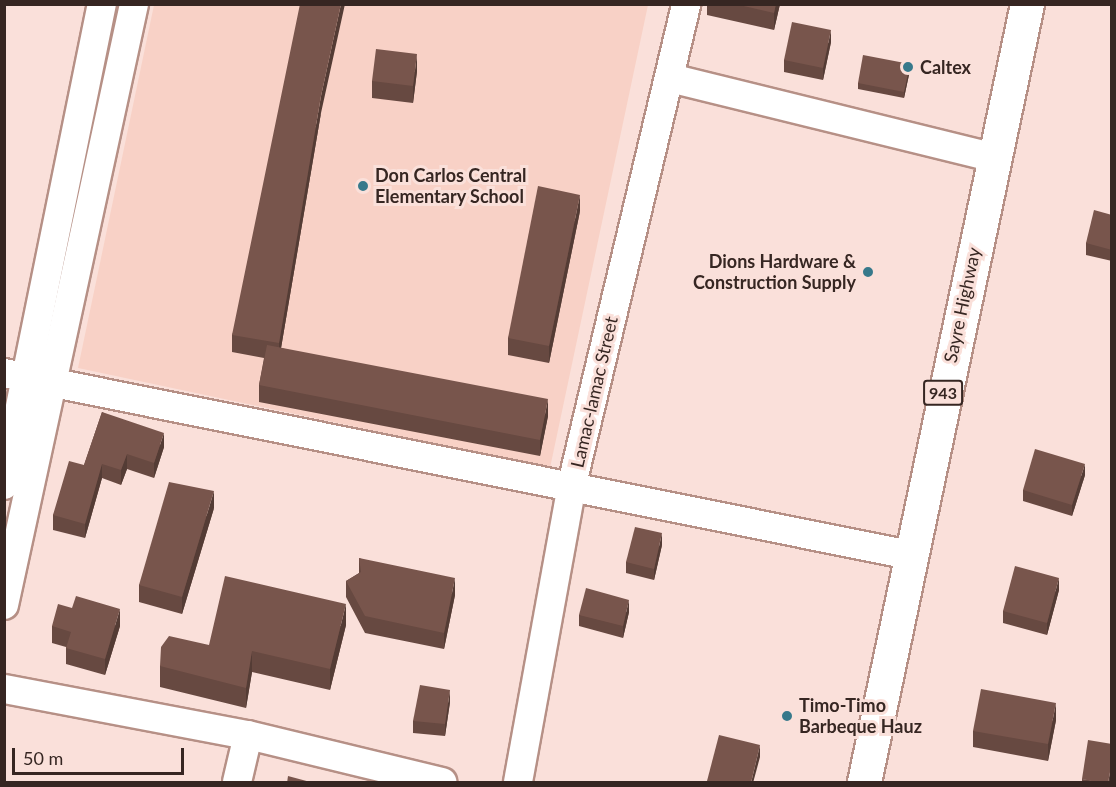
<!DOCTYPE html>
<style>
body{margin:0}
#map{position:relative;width:1116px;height:787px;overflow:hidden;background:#fae0da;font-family:Lato,sans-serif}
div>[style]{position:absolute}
.built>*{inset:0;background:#f8d1c6}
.roads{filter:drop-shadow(2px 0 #b69086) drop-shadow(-2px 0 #b69086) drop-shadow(0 2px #b69086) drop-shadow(0 -2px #b69086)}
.minor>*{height:28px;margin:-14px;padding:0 14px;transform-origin:14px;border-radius:14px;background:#fff}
.highway>*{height:33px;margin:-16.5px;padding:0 16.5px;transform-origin:16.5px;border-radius:16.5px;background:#fff}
.wall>*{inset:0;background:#674941}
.shaded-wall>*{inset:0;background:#543c35}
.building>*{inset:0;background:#78554c}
.dots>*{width:16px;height:16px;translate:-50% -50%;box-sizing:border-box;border:3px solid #fae0da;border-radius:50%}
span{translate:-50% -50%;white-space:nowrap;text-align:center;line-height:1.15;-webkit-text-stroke:6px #fae0da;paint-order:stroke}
.shield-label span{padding:2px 4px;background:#fae0da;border:2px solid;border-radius:4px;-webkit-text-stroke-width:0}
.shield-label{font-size:16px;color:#362622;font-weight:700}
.poi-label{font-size:18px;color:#362622;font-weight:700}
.left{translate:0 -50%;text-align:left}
.right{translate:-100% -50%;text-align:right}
.street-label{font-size:18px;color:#362622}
.frame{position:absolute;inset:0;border:6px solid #362622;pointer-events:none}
.scale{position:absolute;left:12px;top:748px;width:172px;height:27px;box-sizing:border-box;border:3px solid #362622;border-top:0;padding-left:8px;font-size:18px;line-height:21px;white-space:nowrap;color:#362622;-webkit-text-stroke:4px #fae0da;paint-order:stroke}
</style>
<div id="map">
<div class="built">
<i style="clip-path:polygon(154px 5px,648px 5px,550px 468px,78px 368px)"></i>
</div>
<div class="roads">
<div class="minor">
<i style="left:670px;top:78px;width:332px;rotate:13.8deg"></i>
<i style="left:4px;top:373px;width:924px;rotate:11.36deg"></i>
<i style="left:4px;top:485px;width:491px;rotate:-78.5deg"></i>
<i style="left:4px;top:605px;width:615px;rotate:-77.79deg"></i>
<i style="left:4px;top:689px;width:248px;rotate:10.7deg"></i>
<i style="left:248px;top:735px;width:200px;rotate:13.6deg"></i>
<i style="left:237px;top:782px;width:48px;rotate:-76.8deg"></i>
<i style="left:518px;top:782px;width:303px;rotate:-79.7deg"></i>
<i style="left:572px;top:484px;width:493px;rotate:-76.6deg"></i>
</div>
<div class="highway">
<i style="left:864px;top:782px;width:795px;rotate:-78.17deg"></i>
</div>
</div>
<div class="wall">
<i style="clip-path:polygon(707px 4px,780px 4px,774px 30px,707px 15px)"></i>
<i style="clip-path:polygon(831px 42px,823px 80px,784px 72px,784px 60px)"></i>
<i style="clip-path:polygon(910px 70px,904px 98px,858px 89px,858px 83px)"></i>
<i style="clip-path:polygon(417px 71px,413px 103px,372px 98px,372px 81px)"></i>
<i style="clip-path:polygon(321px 113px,281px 348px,548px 416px,540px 456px,259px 402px,259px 385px,264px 358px,232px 352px,232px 335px)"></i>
<i style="clip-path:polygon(580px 211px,549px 363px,508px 355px,508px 338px)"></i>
<i style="clip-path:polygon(1112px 215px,1112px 261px,1086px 255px,1086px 243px)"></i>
<i style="clip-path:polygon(102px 412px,164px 447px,154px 478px,127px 469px,121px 485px,102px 478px,85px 538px,53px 530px,53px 515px,84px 465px)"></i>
<i style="clip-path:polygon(1085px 475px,1072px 516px,1023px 501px,1023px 490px)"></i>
<i style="clip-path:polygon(214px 508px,182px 614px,139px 602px,139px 585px)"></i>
<i style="clip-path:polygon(662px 545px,654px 580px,626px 573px,626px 562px)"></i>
<i style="clip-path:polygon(359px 558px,455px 595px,444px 649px,365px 633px,346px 597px,346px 581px,359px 573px)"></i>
<i style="clip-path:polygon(1059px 590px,1047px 635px,1003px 623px,1003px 611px)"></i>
<i style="clip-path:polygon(629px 612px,623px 638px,579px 626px,579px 615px)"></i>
<i style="clip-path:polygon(346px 625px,330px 690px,252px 672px,246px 708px,160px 687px,160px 666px,209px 645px)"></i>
<i style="clip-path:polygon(52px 626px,120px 626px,105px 675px,66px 664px,66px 647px,52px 643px)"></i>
<i style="clip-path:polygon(450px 702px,445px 736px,413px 733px,413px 721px)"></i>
<i style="clip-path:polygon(1056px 720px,1048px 761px,973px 747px,973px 731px)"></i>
<i style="clip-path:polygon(1082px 779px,1110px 783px,1082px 783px)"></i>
</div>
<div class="shaded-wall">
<i style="clip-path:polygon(341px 4px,345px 4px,321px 113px,279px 360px,279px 343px,321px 96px)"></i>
<i style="clip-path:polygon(776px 4px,780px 4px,774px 30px,774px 13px)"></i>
<i style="clip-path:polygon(831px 30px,831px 42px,823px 80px,823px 68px)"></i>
<i style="clip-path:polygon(417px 54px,417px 71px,413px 103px,413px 86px)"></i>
<i style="clip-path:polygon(910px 64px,910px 70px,904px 98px,904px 92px)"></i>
<i style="clip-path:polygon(580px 195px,580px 211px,549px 363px,549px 346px)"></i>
<i style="clip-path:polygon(548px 399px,548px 416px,540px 456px,540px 440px)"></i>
<i style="clip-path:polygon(164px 433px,164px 447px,154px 478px,154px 463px)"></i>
<i style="clip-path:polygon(127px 454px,127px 469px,121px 485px,121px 470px)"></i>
<i style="clip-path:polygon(102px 464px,102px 478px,85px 538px,85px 524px)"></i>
<i style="clip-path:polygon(1085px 464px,1085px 475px,1072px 516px,1072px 505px)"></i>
<i style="clip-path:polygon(214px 491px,214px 508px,182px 614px,182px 597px)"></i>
<i style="clip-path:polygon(662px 533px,662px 545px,654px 580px,654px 569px)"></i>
<i style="clip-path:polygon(455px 578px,455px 595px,444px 649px,444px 633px)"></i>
<i style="clip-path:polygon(1059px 578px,1059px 590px,1047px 635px,1047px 623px)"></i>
<i style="clip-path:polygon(629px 600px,629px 612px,623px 638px,623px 626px)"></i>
<i style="clip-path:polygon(346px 604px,346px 625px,330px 690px,330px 669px)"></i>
<i style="clip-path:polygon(120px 609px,120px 626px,105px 675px,105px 659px)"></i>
<i style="clip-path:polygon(252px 651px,252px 672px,246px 708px,246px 688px)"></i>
<i style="clip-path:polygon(450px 690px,450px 702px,445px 736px,445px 724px)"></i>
<i style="clip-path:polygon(1056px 703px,1056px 720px,1048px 761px,1048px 744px)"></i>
<i style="clip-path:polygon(760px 745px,760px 757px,753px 783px,751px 783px)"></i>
<i style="clip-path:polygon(1112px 762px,1112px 773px,1110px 783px,1108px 783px)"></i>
</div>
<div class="building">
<i style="clip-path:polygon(300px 4px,341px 4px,321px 96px,279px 343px,232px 335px)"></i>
<i style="clip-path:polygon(735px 4px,776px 4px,774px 13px)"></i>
<i style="clip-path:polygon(792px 22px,831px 30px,823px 68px,784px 60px)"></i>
<i style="clip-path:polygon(376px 49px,417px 54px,413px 86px,372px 81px)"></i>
<i style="clip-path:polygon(863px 55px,910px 64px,904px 92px,858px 83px)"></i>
<i style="clip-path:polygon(538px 186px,580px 195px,549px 346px,508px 338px)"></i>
<i style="clip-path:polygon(1094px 210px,1112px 215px,1112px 250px,1086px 243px)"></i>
<i style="clip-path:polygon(267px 345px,548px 399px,540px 440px,259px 385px)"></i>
<i style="clip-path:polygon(102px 412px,164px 433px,154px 463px,127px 454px,121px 470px,102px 464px,85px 524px,53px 515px,69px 461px,84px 465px)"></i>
<i style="clip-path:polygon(1035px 449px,1085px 464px,1072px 505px,1023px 490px)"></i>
<i style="clip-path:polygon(169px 482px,214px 491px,182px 597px,139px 585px)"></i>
<i style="clip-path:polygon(635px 527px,662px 533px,654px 569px,626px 562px)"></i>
<i style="clip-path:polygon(359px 558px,455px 578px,444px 633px,365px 616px,346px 581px,361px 572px)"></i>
<i style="clip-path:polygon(1015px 566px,1059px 578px,1047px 623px,1003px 611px)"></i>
<i style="clip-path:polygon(225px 576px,346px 604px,330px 669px,252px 651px,246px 688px,160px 666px,161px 647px,169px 636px,209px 645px)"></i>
<i style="clip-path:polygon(586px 588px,629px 600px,623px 626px,579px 615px)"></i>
<i style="clip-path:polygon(76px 596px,120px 609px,105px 659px,66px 648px,71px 632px,52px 626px,58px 604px,72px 608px)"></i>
<i style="clip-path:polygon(420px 685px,450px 690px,445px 724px,413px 721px)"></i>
<i style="clip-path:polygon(981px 689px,1056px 703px,1048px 744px,973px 731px)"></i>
<i style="clip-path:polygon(719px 735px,760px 745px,751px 783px,713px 783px,707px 781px)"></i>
<i style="clip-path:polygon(1088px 740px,1112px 744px,1112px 762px,1108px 783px,1101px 783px,1082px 779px)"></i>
<i style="clip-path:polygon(288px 776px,314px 783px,287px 783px)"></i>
</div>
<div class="dots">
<i style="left:908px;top:67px;background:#37798b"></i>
<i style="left:363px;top:186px;background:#37798b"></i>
<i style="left:868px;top:272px;background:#37798b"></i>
<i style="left:787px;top:716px;background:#37798b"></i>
</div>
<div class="shield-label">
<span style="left:943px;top:393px">943</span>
</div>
<div class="poi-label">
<span class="left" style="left:920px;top:67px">Caltex</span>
<span class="left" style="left:375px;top:186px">Don Carlos Central<br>Elementary School</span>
<span class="right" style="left:856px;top:272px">Dions Hardware &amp;<br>Construction Supply</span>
<span class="left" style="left:799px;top:716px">Timo-Timo<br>Barbeque Hauz</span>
</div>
<div class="street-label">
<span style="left:962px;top:305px;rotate:-78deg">Sayre Highway</span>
<span style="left:594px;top:392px;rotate:-77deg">Lamac-lamac Street</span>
</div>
<div class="frame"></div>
<div class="scale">50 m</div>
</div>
